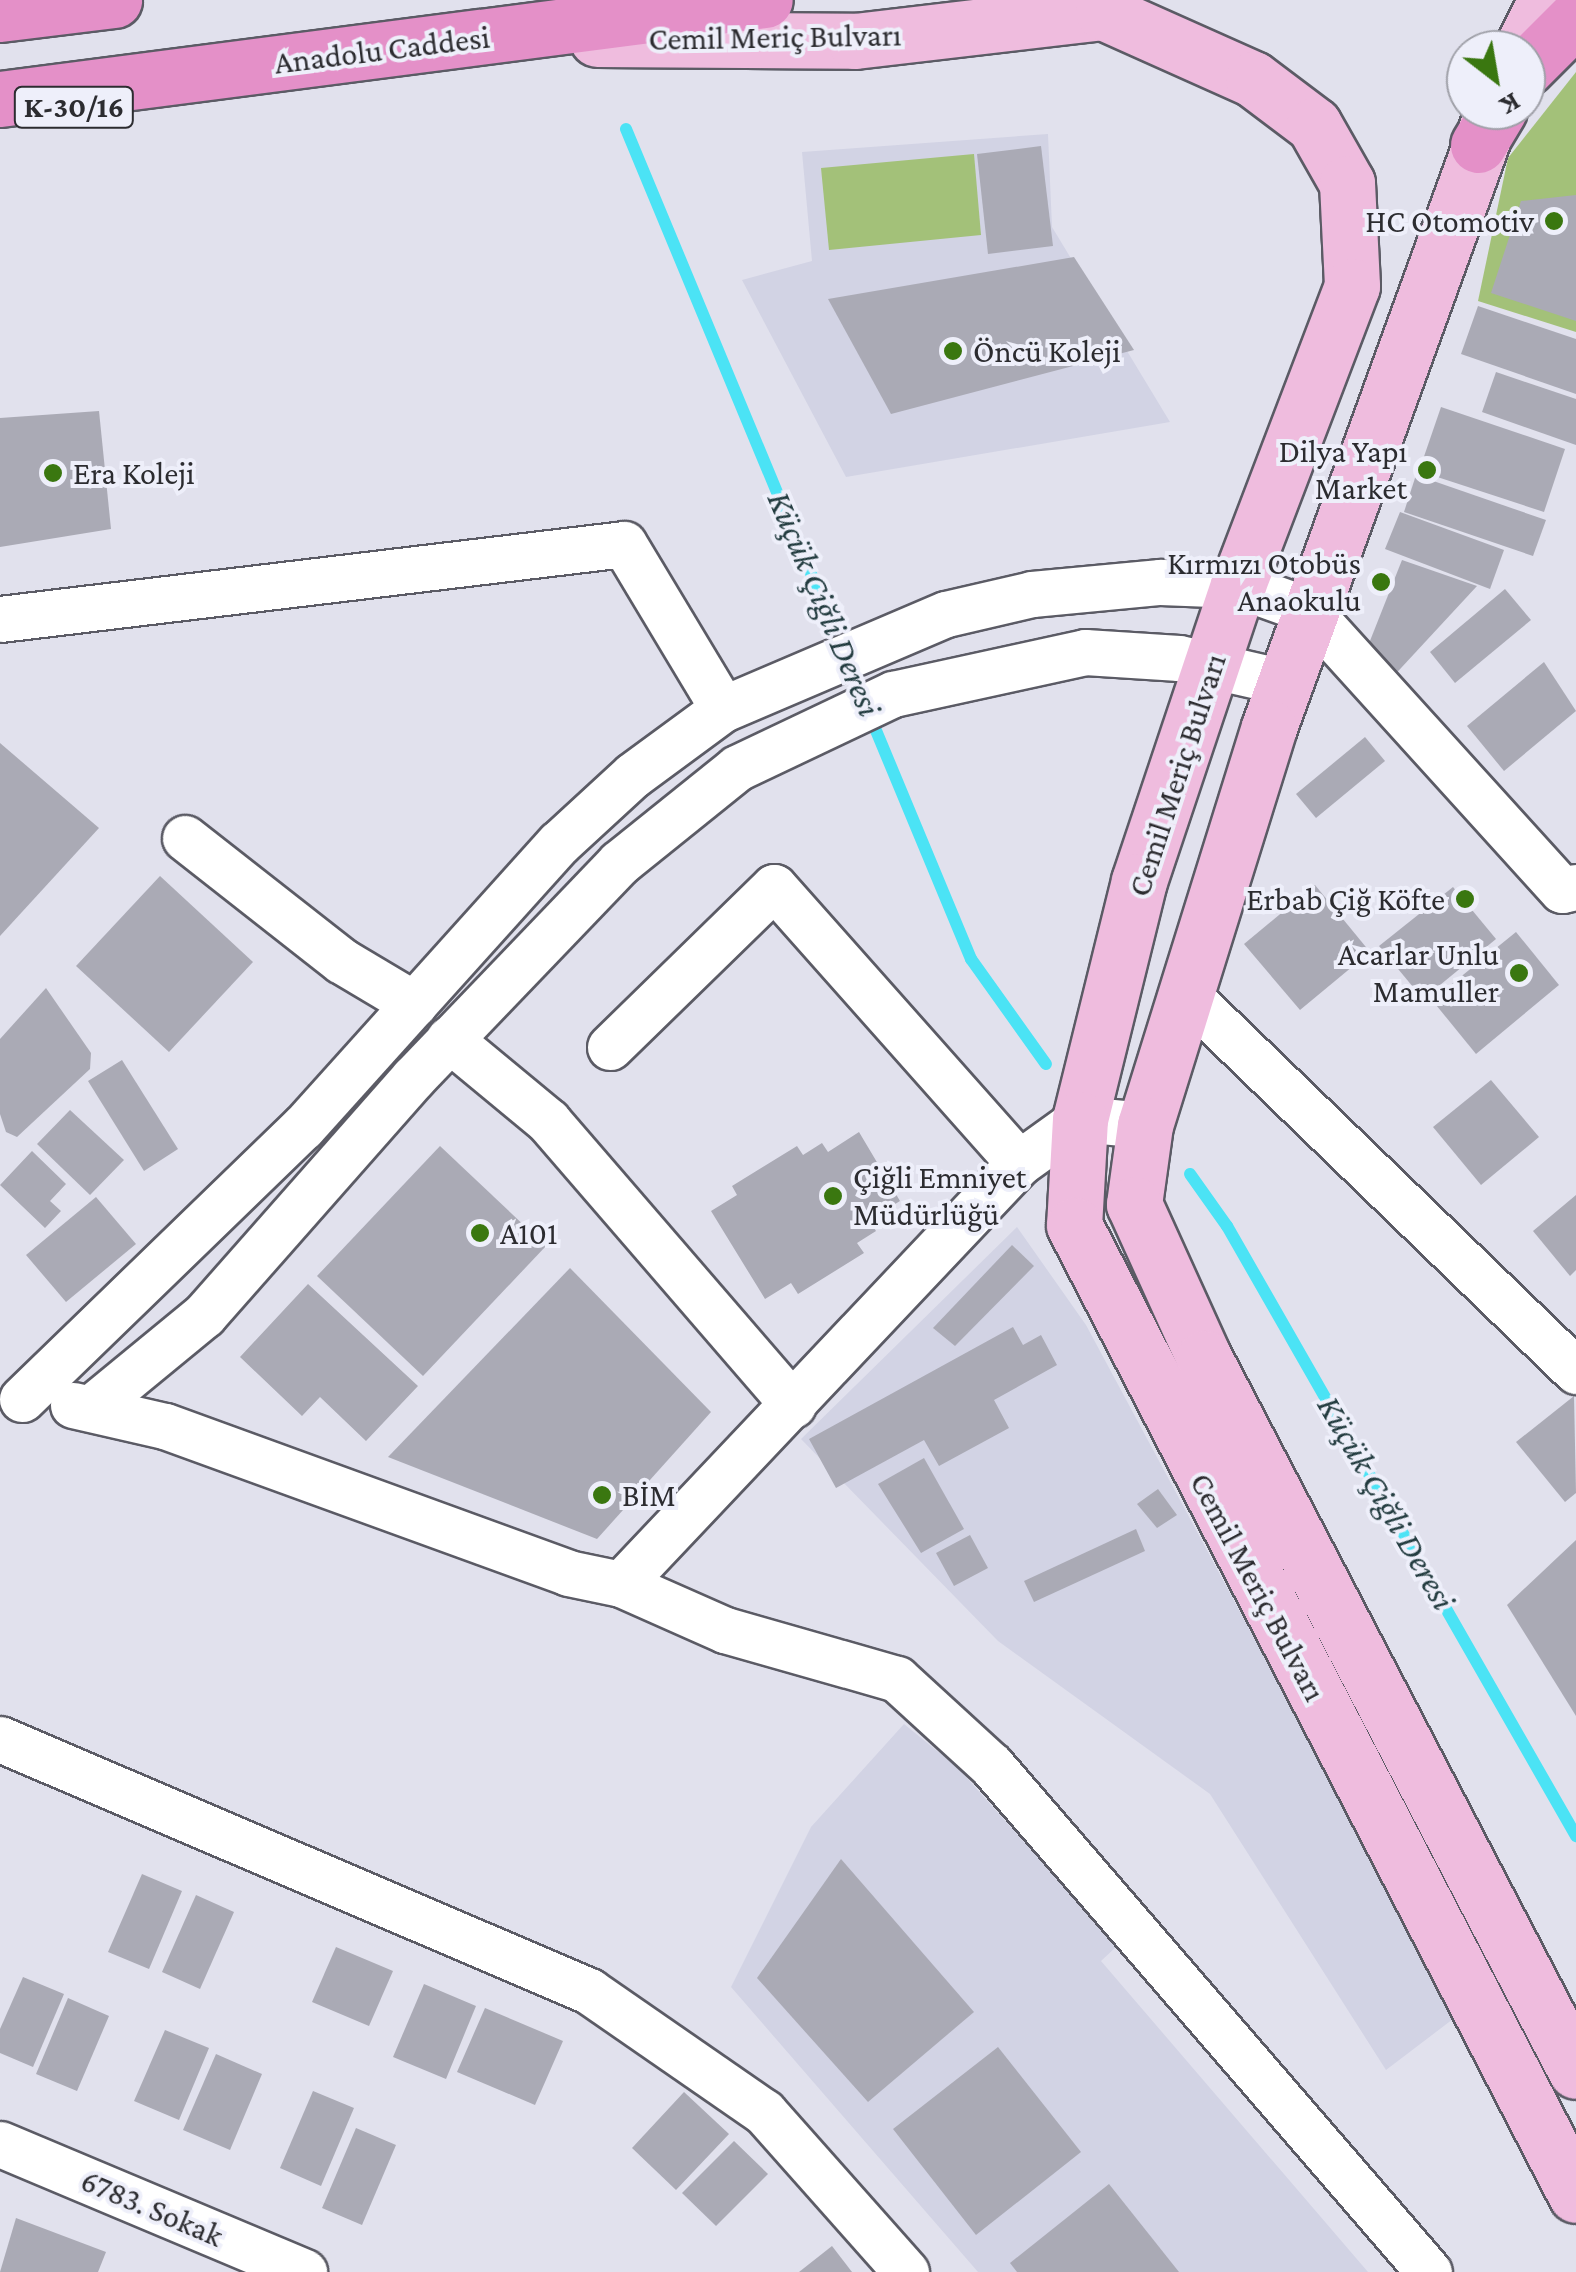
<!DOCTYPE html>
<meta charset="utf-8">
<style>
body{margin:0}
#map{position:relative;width:1576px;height:2272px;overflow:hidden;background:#e1e1ed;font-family:"Crimson Pro",serif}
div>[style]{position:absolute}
.built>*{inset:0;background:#d2d3e4}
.green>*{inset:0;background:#a3c179}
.stream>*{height:12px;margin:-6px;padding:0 6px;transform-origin:6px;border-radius:6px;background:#4be3f5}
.building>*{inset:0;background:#aaaab5}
.roads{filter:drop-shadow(2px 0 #5b5b65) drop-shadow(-2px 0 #5b5b65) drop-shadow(0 2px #5b5b65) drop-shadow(0 -2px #5b5b65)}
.minor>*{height:45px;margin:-22.5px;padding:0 22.5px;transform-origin:22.5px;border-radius:22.5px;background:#fff}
.major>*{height:55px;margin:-27.5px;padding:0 27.5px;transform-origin:27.5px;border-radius:27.5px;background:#efbcde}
.highway>*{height:55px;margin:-27.5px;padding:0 27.5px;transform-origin:27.5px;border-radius:27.5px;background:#e490c8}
.dots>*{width:28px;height:28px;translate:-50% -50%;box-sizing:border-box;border:5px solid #eeeffa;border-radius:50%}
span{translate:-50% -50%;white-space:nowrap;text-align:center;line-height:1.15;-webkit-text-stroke:8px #eeeffa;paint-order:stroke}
.shield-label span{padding:2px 8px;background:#eeeffa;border:2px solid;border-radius:8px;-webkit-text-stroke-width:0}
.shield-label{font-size:30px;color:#2c2c30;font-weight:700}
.street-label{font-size:32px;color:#2c2c30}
.poi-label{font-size:32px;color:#2c2c30}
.right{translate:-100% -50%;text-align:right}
.left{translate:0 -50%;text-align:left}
.water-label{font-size:35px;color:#233c40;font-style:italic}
.north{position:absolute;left:1446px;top:30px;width:100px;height:100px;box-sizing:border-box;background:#eeeffa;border:2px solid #a0a1a9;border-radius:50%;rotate:149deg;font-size:28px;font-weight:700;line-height:40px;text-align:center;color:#2c2c30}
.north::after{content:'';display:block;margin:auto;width:35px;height:45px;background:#3a7710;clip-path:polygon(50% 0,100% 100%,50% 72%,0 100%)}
</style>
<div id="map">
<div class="built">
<i style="clip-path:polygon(1048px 134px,1052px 227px,1170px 422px,846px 477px,742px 280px,812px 261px,802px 152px)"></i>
<i style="clip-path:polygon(1017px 1227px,1086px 1325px,1457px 2016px,1386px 2070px,1210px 1794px,998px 1641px,801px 1439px)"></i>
<i style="clip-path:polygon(904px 1724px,958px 1768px,1117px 1946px,1101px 1961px,1368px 2272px,978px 2272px,731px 1987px,811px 1827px)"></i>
</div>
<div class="green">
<i style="clip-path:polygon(1576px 72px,1576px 332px,1478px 301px,1508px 158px)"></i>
<i style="clip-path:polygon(974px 154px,981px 235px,829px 250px,821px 168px)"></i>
</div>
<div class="stream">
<i style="left:626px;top:129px;width:899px;rotate:67.43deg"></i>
<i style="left:971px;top:959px;width:129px;rotate:54.5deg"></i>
<i style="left:1190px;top:1174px;width:64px;rotate:54.6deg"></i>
<i style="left:1227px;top:1226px;width:703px;rotate:60.22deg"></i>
</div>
<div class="building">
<i style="clip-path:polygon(1041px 146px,1053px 246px,988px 254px,977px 154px)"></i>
<i style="clip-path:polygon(1576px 195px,1576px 321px,1491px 293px,1521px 201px)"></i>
<i style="clip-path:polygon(1074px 257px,1134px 350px,891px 414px,828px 299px)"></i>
<i style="clip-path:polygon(1478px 306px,1576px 339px,1576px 394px,1461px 354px)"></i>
<i style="clip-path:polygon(1496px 372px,1576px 399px,1576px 445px,1482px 412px)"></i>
<i style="clip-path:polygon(1441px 407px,1565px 449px,1544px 512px,1419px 471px)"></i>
<i style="clip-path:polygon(99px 411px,111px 529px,0 547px,0 418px)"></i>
<i style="clip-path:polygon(1416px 475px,1546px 520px,1533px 556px,1404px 512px)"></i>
<i style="clip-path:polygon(1400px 512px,1504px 550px,1490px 589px,1385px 549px)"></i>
<i style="clip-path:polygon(1402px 560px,1477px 586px,1389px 681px,1364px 656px)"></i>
<i style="clip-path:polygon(1505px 589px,1531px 620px,1455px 683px,1430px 652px)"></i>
<i style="clip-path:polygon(1544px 662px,1576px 711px,1504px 771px,1467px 726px)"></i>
<i style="clip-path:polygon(1365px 737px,1385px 761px,1316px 818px,1296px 794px)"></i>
<i style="clip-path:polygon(0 743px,99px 828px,0 936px)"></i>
<i style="clip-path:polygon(160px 876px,253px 962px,169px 1052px,76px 966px)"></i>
<i style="clip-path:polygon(1315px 885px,1370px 952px,1300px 1010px,1244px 944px)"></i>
<i style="clip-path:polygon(1453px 887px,1496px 939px,1423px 999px,1379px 946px)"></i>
<i style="clip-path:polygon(1516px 932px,1559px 985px,1476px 1054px,1432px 1000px)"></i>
<i style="clip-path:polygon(46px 988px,91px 1053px,90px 1069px,17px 1137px,6px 1132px,0 1114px,0 1039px)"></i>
<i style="clip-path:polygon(122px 1060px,178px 1149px,144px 1171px,88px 1081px)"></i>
<i style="clip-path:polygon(1491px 1080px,1539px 1137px,1481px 1185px,1433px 1127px)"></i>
<i style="clip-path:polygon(70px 1110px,124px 1160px,90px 1195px,37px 1144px)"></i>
<i style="clip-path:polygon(859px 1132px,900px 1201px,869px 1220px,876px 1231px,857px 1243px,864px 1253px,798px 1294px,791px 1283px,765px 1299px,711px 1211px,737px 1195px,732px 1186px,797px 1146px,803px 1155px,822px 1143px,828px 1152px)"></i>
<i style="clip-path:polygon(440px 1146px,546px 1246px,423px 1376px,317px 1276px)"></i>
<i style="clip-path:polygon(32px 1151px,66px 1184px,50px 1201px,61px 1211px,45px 1228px,0 1185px)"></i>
<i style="clip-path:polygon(1576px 1195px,1576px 1270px,1570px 1276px,1533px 1231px)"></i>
<i style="clip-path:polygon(96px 1197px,136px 1244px,66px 1302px,26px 1255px)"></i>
<i style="clip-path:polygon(1012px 1245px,1034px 1266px,955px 1346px,933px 1328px)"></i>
<i style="clip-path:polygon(570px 1268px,711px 1412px,597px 1539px,388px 1457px)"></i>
<i style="clip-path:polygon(308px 1284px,418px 1386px,366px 1441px,320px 1397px,302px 1416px,240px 1357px)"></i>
<i style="clip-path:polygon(1013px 1327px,1023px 1345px,1041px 1335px,1057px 1365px,994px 1400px,1009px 1428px,939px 1466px,924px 1440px,836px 1488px,809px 1439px)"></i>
<i style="clip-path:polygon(1574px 1396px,1576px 1493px,1565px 1502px,1516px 1442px)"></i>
<i style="clip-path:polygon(924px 1458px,964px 1529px,921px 1553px,878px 1484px)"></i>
<i style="clip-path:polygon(1158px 1489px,1177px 1515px,1157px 1528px,1137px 1504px)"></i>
<i style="clip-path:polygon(1136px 1529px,1145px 1551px,1034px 1602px,1024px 1581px)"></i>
<i style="clip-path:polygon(970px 1535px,988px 1568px,954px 1586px,936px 1553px)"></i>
<i style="clip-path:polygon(1576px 1540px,1576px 1716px,1507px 1605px)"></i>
<i style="clip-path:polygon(841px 1859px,974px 2012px,868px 2102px,757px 1978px)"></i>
<i style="clip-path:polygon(142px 1874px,182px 1891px,149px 1969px,108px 1952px)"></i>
<i style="clip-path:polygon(196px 1895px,234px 1912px,200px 1989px,162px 1972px)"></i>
<i style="clip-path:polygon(336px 1947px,393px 1971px,369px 2026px,312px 2002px)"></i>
<i style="clip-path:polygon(23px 1977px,64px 1994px,33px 2067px,0 2053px,0 2029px)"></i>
<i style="clip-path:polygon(424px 1984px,476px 2006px,446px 2079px,393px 2057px)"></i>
<i style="clip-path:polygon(68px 1998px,109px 2016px,77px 2091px,36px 2074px)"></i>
<i style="clip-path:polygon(485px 2008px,563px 2041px,535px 2105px,457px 2072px)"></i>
<i style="clip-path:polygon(165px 2030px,209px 2048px,179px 2120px,134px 2101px)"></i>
<i style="clip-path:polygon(998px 2047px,1081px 2152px,976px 2235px,893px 2129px)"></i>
<i style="clip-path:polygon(216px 2054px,262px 2074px,230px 2150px,183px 2130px)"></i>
<i style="clip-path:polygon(313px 2091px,354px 2108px,321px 2186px,280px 2168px)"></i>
<i style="clip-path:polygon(684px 2092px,729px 2134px,676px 2190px,632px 2148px)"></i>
<i style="clip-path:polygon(356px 2128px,396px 2145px,362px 2225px,322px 2208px)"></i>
<i style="clip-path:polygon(734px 2141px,768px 2174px,716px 2226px,682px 2193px)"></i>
<i style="clip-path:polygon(1109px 2184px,1179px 2272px,1017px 2272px,1010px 2263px)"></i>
<i style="clip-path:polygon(16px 2218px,106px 2252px,98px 2272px,0 2272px)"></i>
<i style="clip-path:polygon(832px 2246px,852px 2272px,799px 2272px)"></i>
</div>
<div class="roads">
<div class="minor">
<i style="left:0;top:619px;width:628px;rotate:-6.85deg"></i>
<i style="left:624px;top:544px;width:192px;rotate:59deg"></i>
<i style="left:185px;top:838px;width:199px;rotate:38.1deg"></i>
<i style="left:342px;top:961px;width:84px;rotate:30.8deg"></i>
<i style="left:1185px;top:993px;width:544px;rotate:44.03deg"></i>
<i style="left:449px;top:1039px;width:129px;rotate:39.6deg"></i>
<i style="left:548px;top:1121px;width:375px;rotate:49.2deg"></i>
<i style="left:610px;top:1047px;width:229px;rotate:-44.3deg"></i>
<i style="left:774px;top:887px;width:369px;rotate:48.4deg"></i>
<i style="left:22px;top:1399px;width:391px;rotate:-44.1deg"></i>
<i style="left:303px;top:1127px;width:382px;rotate:-48deg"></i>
<i style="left:559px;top:843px;width:100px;rotate:-42.6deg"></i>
<i style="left:633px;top:775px;width:112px;rotate:-36.3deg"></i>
<i style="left:723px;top:709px;width:242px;rotate:-23.1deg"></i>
<i style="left:946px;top:614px;width:88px;rotate:-13.1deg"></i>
<i style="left:1032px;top:594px;width:129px;rotate:-5.4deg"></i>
<i style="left:1160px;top:582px;width:78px;rotate:2.2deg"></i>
<i style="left:1238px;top:585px;width:74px;rotate:19.7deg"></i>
<i style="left:1308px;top:610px;width:378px;rotate:47.8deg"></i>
<i style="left:1562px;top:890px;width:14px;rotate:-12deg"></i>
<i style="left:73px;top:1405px;width:94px;rotate:12.9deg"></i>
<i style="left:165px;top:1426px;width:429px;rotate:20deg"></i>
<i style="left:568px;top:1573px;width:54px;rotate:11.7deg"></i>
<i style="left:621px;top:1584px;width:579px;rotate:-46.61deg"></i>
<i style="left:1019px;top:1163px;width:75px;rotate:-35.8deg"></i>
<i style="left:1080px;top:1119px;width:65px;rotate:5.3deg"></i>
<i style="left:92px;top:1407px;width:145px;rotate:-39.4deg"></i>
<i style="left:204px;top:1315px;width:316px;rotate:-48.6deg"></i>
<i style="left:413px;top:1078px;width:298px;rotate:-46.2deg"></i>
<i style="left:619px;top:863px;width:151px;rotate:-38.8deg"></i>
<i style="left:737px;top:768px;width:173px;rotate:-25.4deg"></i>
<i style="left:893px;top:694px;width:197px;rotate:-12.3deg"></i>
<i style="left:1085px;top:652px;width:94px;rotate:3.7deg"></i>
<i style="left:1179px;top:658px;width:108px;rotate:12.9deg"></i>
<i style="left:621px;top:1584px;width:114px;rotate:23.9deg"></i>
<i style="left:725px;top:1630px;width:179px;rotate:15.9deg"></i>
<i style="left:897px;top:1679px;width:127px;rotate:42.5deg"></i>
<i style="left:991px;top:1765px;width:670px;rotate:49.18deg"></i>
<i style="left:0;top:1739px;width:641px;rotate:23.16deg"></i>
<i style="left:589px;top:1991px;width:213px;rotate:34.7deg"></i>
<i style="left:764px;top:2112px;width:214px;rotate:48.4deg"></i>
<i style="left:0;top:2144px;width:330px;rotate:22.8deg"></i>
</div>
<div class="major">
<i style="left:597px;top:39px;width:258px;rotate:0.4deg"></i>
<i style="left:855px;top:41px;width:250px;rotate:-6.7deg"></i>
<i style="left:1103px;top:12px;width:164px;rotate:24.1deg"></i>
<i style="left:1253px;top:79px;width:76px;rotate:37deg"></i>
<i style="left:1314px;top:125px;width:67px;rotate:60.4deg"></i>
<i style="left:1347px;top:183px;width:103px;rotate:87.2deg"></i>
<i style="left:1352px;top:286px;width:320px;rotate:110.9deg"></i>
<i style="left:1238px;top:585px;width:312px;rotate:108.5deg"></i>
<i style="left:1139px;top:881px;width:245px;rotate:103.9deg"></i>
<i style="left:1080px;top:1119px;width:106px;rotate:93.2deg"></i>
<i style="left:1074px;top:1225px;width:1092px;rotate:62.64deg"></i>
<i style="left:1521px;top:50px;width:56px;rotate:-63.4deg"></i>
<i style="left:1493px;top:110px;width:656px;rotate:109.95deg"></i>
<i style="left:1269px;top:727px;width:417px;rotate:107.3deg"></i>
<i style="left:1145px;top:1125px;width:80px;rotate:97.9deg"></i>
<i style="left:1134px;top:1204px;width:169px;rotate:65.6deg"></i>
<i style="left:1204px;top:1358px;width:804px;rotate:62.45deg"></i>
</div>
<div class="highway">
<i style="left:0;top:14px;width:115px;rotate:-7deg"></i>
<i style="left:1526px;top:68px;width:71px;rotate:-45deg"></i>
<i style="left:0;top:99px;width:771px;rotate:-7.37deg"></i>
<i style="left:1478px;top:145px;width:41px;rotate:-59deg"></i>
</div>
</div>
<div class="dots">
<i style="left:1554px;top:221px;background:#3a7710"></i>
<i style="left:953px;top:351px;background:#3a7710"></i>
<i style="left:1427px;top:470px;background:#3a7710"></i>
<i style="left:53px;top:473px;background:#3a7710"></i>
<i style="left:1381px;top:582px;background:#3a7710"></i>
<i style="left:1465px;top:899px;background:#3a7710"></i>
<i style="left:1519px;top:973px;background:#3a7710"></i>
<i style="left:833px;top:1196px;background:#3a7710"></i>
<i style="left:480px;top:1233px;background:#3a7710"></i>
<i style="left:602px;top:1495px;background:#3a7710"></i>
</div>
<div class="shield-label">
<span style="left:74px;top:107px">K-30/16</span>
</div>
<div class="street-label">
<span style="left:775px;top:37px;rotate:-1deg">Cemil Meriç Bulvarı</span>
<span style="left:382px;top:50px;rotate:-7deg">Anadolu Caddesi</span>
<span style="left:1177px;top:775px;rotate:-72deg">Cemil Meriç Bulvarı</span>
<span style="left:1258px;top:1587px;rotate:62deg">Cemil Meriç Bulvarı</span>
<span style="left:152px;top:2208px;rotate:23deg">6783. Sokak</span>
</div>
<div class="poi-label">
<span class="right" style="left:1534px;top:221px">HC Otomotiv</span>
<span class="left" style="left:973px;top:351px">Öncü Koleji</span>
<span class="right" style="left:1407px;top:470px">Dilya Yapı<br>Market</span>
<span class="left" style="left:73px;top:473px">Era Koleji</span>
<span class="right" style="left:1361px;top:582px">Kırmızı Otobüs<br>Anaokulu</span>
<span class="right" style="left:1445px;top:899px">Erbab Çiğ Köfte</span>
<span class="right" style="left:1499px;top:973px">Acarlar Unlu<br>Mamuller</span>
<span class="left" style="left:853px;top:1196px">Çiğli Emniyet<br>Müdürlüğü</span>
<span class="left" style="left:500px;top:1233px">A101</span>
<span class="left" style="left:622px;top:1495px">BİM</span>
</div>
<div class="water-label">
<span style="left:824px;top:604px;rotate:67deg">Küçük Çiğli Deresi</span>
<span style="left:1386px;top:1503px;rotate:60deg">Küçük Çiğli Deresi</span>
</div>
<div class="north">K</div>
</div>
